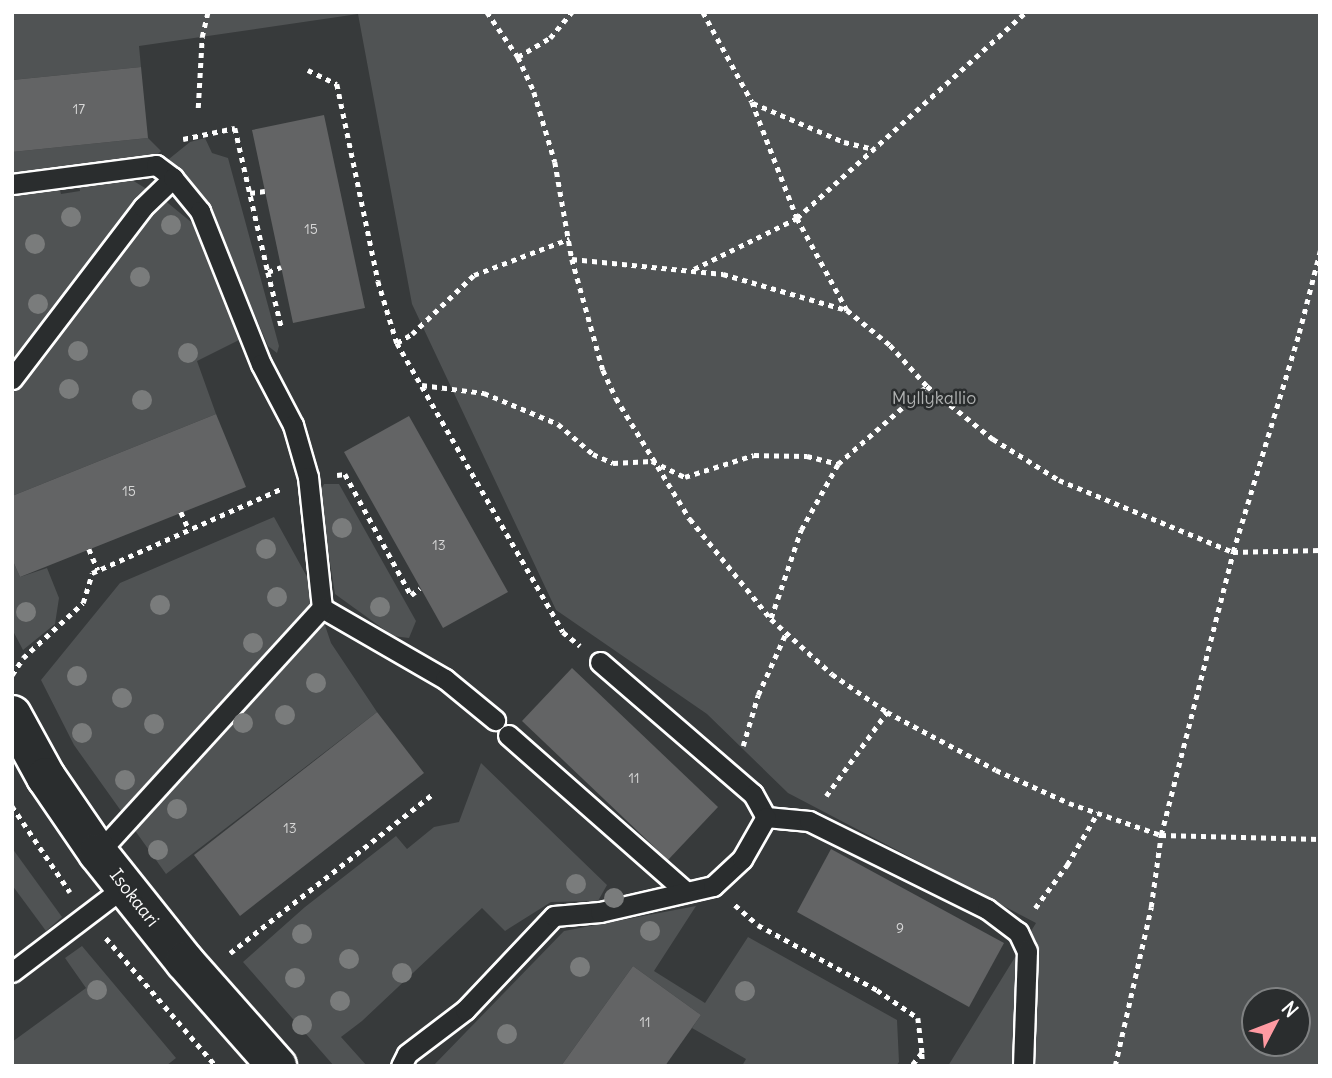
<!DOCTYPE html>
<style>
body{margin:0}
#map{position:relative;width:1332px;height:1078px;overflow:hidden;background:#373a3b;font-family:Delius,sans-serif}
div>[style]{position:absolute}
.green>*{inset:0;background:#505354}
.building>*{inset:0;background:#636465}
.path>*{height:4.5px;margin-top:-2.25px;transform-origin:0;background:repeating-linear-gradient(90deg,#fff 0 5px,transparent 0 10px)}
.roads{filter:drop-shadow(2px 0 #fff) drop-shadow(-2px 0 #fff) drop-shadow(0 2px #fff) drop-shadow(0 -2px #fff)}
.lane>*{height:19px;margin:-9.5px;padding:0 9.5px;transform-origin:9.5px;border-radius:9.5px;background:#2a2d2e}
.secondary>*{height:38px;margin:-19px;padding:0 19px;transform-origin:19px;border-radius:19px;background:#2a2d2e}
.trees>*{width:20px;height:20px;margin:-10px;border-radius:50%;background:#7a7c7c}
span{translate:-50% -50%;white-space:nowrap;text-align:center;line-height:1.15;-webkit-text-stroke:5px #2a2d2e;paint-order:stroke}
.number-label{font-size:14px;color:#d8d8d8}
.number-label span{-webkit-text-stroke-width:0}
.park-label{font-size:18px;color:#b0b2b2}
.street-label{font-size:18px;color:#fff}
.frame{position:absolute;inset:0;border:14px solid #fff;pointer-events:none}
.north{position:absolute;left:1241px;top:987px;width:70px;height:70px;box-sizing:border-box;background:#2a2d2e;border:2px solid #7f8182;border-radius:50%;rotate:48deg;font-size:19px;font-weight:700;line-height:28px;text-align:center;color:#fff}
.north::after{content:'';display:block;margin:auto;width:24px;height:32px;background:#ff9aa2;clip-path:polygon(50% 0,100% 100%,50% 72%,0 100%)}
</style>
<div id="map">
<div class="green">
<i style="clip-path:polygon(evenodd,12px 12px,1320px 12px,1320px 1066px,948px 1066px,1036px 923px,788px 793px,707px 714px,556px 610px,412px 304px,358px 14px,139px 46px,141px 67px,12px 80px,12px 12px,1255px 1001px,1297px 1001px,1297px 1043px,1255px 1043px,1255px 1001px)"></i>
<i style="clip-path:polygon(148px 138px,161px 151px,153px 159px,12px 174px,12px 152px)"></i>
<i style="clip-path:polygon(205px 138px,212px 153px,228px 158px,279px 346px,277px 353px,268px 346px,208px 204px,164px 163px,190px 142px)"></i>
<i style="clip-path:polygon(132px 180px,163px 199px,196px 226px,241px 339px,197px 361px,216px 414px,12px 496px,12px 193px,59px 186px,61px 194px,80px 191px,79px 184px)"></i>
<i style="clip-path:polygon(324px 484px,339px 484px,416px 621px,409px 638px,393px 636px,335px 594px,319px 494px)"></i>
<i style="clip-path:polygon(274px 517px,311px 584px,331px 643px,377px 712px,166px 874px,74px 745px,41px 680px,120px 583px)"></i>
<i style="clip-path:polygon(12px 559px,20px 577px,47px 568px,59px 598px,55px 624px,23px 650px,12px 629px)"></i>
<i style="clip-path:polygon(481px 763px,607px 885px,598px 901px,551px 902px,505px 931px,482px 908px,362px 1021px,341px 1037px,367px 1066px,334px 1066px,243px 962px,305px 907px,396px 836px,407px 849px,434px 827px,459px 822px)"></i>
<i style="clip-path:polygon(12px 848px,62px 917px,46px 931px,12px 885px)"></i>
<i style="clip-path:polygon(696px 906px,654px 971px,705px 1003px,748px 937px,897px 1020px,899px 1062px,896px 1066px,742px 1066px,746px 1059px,692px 1028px,701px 1015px,633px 966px,561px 1066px,433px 1066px,564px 931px)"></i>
<i style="clip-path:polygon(82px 946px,176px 1058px,166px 1066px,12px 1066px,12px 1042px,86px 988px,65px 958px)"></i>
</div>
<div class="building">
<i style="clip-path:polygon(141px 67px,148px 138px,12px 152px,12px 80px)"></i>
<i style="clip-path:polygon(324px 115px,365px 308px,293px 323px,252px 130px)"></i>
<i style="clip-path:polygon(216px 414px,246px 487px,20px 577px,12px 559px,12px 496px)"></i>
<i style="clip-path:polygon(409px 416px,508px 592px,443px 628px,344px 452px)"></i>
<i style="clip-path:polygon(572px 668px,718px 807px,668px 860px,522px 721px)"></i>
<i style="clip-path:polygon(377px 712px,424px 773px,240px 916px,194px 855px)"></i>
<i style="clip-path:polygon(831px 849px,1004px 943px,969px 1007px,797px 912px)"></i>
<i style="clip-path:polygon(633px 966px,701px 1015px,665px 1066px,561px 1066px)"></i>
</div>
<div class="path">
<i style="left:487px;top:12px;width:55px;rotate:55.4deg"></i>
<i style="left:518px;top:57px;width:38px;rotate:65deg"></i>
<i style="left:534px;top:92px;width:73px;rotate:73.3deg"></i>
<i style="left:555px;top:162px;width:98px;rotate:80.1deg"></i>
<i style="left:572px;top:259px;width:115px;rotate:74.4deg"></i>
<i style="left:603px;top:370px;width:31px;rotate:65deg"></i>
<i style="left:616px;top:398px;width:142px;rotate:58.6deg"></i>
<i style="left:690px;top:519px;width:129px;rotate:51deg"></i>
<i style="left:771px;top:619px;width:82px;rotate:42deg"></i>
<i style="left:832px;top:674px;width:67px;rotate:34.6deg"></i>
<i style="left:887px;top:712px;width:123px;rotate:28deg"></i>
<i style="left:996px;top:770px;width:80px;rotate:24.3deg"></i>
<i style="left:1069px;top:803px;width:97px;rotate:19.2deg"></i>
<i style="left:1161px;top:835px;width:159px;rotate:1.4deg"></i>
<i style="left:703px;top:12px;width:102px;rotate:61.4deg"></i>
<i style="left:752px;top:102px;width:124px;rotate:68.8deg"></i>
<i style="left:797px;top:218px;width:105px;rotate:61.5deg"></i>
<i style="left:518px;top:57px;width:37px;rotate:-31deg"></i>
<i style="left:550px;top:38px;width:34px;rotate:-50deg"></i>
<i style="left:308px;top:70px;width:32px;rotate:26deg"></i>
<i style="left:337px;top:84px;width:201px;rotate:78.2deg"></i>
<i style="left:378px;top:281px;width:65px;rotate:73deg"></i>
<i style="left:397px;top:343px;width:333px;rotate:60.1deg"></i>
<i style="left:563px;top:632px;width:22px;rotate:39deg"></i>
<i style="left:753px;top:103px;width:99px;rotate:23.2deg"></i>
<i style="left:844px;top:142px;width:32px;rotate:13deg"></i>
<i style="left:198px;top:108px;width:71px;rotate:-86.8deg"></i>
<i style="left:202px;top:37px;width:26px;rotate:-77deg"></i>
<i style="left:183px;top:139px;width:53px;rotate:-11.9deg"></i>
<i style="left:235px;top:128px;width:148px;rotate:77.1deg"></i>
<i style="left:268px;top:272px;width:14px;rotate:-21deg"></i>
<i style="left:250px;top:193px;width:15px;rotate:-8deg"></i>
<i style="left:572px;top:259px;width:152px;rotate:5.7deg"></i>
<i style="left:723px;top:274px;width:129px;rotate:16.2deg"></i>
<i style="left:847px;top:310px;width:55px;rotate:39.1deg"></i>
<i style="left:890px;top:345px;width:55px;rotate:47.9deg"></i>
<i style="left:927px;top:386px;width:85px;rotate:38.8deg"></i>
<i style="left:993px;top:439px;width:78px;rotate:31.8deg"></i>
<i style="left:1059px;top:480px;width:188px;rotate:22.5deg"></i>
<i style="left:1233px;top:552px;width:87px;rotate:-1.3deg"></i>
<i style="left:694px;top:269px;width:115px;rotate:-26.3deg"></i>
<i style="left:797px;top:218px;width:308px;rotate:-42deg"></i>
<i style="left:268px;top:272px;width:59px;rotate:76.2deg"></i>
<i style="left:397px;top:343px;width:17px;rotate:-31deg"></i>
<i style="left:412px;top:334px;width:86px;rotate:-43.6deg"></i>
<i style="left:474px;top:275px;width:102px;rotate:-20.8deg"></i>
<i style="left:422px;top:385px;width:63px;rotate:7.4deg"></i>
<i style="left:484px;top:393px;width:80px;rotate:22.7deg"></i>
<i style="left:558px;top:424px;width:46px;rotate:40.6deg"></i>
<i style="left:593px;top:454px;width:22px;rotate:24deg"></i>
<i style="left:613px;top:463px;width:39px;rotate:-3deg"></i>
<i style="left:652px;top:461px;width:37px;rotate:26deg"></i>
<i style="left:685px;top:477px;width:72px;rotate:-17.7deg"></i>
<i style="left:754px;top:455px;width:53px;rotate:1.1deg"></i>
<i style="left:807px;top:456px;width:32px;rotate:14deg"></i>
<i style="left:337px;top:475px;width:8px;rotate:-7deg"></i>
<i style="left:345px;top:474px;width:138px;rotate:61.4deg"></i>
<i style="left:411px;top:595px;width:11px;rotate:-38deg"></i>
<i style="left:181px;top:512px;width:20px;rotate:66deg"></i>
<i style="left:89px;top:549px;width:23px;rotate:67deg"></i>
<i style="left:771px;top:618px;width:93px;rotate:-71.2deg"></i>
<i style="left:801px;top:530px;width:76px;rotate:-60.7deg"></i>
<i style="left:838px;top:464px;width:118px;rotate:-41.2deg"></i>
<i style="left:12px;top:675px;width:20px;rotate:-57deg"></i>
<i style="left:23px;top:658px;width:81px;rotate:-42.5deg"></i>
<i style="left:83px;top:603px;width:31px;rotate:-73deg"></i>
<i style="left:92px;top:573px;width:207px;rotate:-24deg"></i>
<i style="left:743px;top:746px;width:53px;rotate:-73.6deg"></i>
<i style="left:758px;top:695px;width:68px;rotate:-65.7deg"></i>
<i style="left:826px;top:796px;width:104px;rotate:-54deg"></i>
<i style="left:12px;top:806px;width:104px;rotate:56deg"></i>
<i style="left:735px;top:905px;width:30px;rotate:41deg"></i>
<i style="left:758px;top:925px;width:136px;rotate:28.6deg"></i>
<i style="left:877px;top:990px;width:50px;rotate:34.3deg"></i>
<i style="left:918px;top:1018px;width:35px;rotate:83deg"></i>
<i style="left:922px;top:1053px;width:16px;rotate:128deg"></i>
<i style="left:1035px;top:908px;width:54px;rotate:-53.3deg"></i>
<i style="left:1067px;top:865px;width:61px;rotate:-59.7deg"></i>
<i style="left:106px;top:938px;width:169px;rotate:49.3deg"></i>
<i style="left:230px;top:953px;width:258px;rotate:-38.1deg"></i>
<i style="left:922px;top:1054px;width:12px;rotate:85deg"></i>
<i style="left:1115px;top:1066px;width:163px;rotate:-77.2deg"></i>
<i style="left:1151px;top:907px;width:73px;rotate:-82.1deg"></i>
<i style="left:1161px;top:835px;width:292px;rotate:-75.7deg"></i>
<i style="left:1233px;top:552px;width:229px;rotate:-73.2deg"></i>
<i style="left:1299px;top:333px;width:85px;rotate:-75.6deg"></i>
</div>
<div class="roads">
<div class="lane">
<i style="left:12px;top:184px;width:145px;rotate:-7.5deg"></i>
<i style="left:156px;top:165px;width:21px;rotate:37deg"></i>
<i style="left:12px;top:379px;width:216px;rotate:-52.7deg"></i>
<i style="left:143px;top:207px;width:42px;rotate:-44deg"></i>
<i style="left:173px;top:178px;width:43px;rotate:50.7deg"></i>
<i style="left:200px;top:211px;width:165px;rotate:68.3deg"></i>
<i style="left:261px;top:364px;width:69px;rotate:62.3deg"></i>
<i style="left:293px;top:425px;width:54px;rotate:73.9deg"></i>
<i style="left:308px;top:477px;width:132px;rotate:83.9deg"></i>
<i style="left:322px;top:608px;width:142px;rotate:30deg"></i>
<i style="left:445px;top:679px;width:65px;rotate:39.4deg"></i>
<i style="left:600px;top:662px;width:202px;rotate:40.8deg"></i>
<i style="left:753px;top:794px;width:26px;rotate:61deg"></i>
<i style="left:766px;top:817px;width:43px;rotate:5.3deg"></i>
<i style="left:809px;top:821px;width:199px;rotate:26.3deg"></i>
<i style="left:987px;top:909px;width:39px;rotate:37deg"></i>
<i style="left:1018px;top:932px;width:21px;rotate:65deg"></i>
<i style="left:1027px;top:951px;width:115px;rotate:92deg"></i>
<i style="left:508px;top:735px;width:237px;rotate:41.4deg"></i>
<i style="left:98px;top:853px;width:332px;rotate:-47.6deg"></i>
<i style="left:12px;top:972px;width:141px;rotate:-37.2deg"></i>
<i style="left:401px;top:1066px;width:13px;rotate:-63deg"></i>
<i style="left:407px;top:1054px;width:73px;rotate:-37.2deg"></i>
<i style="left:465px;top:1010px;width:129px;rotate:-46.6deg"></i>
<i style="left:554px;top:916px;width:46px;rotate:-5deg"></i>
<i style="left:600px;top:912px;width:116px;rotate:-13deg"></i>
<i style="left:713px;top:886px;width:40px;rotate:-43deg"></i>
<i style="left:742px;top:859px;width:48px;rotate:-60.3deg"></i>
</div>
<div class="secondary">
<i style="left:12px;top:715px;width:71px;rotate:61.3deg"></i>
<i style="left:46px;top:777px;width:92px;rotate:55.6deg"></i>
<i style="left:98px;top:853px;width:139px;rotate:51.4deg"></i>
<i style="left:185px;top:962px;width:139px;rotate:48.5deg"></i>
</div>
</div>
<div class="trees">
<i style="left:71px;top:217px"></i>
<i style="left:171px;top:225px"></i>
<i style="left:35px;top:244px"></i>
<i style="left:140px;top:277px"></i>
<i style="left:38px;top:304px"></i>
<i style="left:78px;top:351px"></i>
<i style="left:188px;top:353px"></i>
<i style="left:69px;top:389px"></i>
<i style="left:142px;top:400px"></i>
<i style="left:342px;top:528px"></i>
<i style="left:266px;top:549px"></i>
<i style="left:277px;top:597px"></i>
<i style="left:160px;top:605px"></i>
<i style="left:380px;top:607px"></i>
<i style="left:26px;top:612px"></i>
<i style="left:253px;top:643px"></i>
<i style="left:77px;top:676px"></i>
<i style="left:316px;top:683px"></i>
<i style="left:122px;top:698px"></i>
<i style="left:285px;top:715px"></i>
<i style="left:243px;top:723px"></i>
<i style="left:154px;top:724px"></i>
<i style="left:82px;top:733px"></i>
<i style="left:125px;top:780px"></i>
<i style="left:177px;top:809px"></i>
<i style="left:158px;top:850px"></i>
<i style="left:576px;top:884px"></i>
<i style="left:614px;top:898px"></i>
<i style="left:650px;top:931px"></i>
<i style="left:302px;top:934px"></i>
<i style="left:349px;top:959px"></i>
<i style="left:580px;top:967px"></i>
<i style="left:402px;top:973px"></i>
<i style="left:295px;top:978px"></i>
<i style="left:97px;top:990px"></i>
<i style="left:745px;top:991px"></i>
<i style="left:340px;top:1001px"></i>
<i style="left:302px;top:1025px"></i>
<i style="left:507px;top:1034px"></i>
</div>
<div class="number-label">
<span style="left:79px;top:109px">17</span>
<span style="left:311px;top:229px">15</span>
<span style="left:129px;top:491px">15</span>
<span style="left:439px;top:545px">13</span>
<span style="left:634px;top:778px">11</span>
<span style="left:290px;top:828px">13</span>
<span style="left:900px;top:928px">9</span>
<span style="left:645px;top:1022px">11</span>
</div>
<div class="park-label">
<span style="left:934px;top:398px">Myllykallio</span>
</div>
<div class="street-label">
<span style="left:134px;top:898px;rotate:52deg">Isokaari</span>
</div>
<div class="frame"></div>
<div class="north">N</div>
</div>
